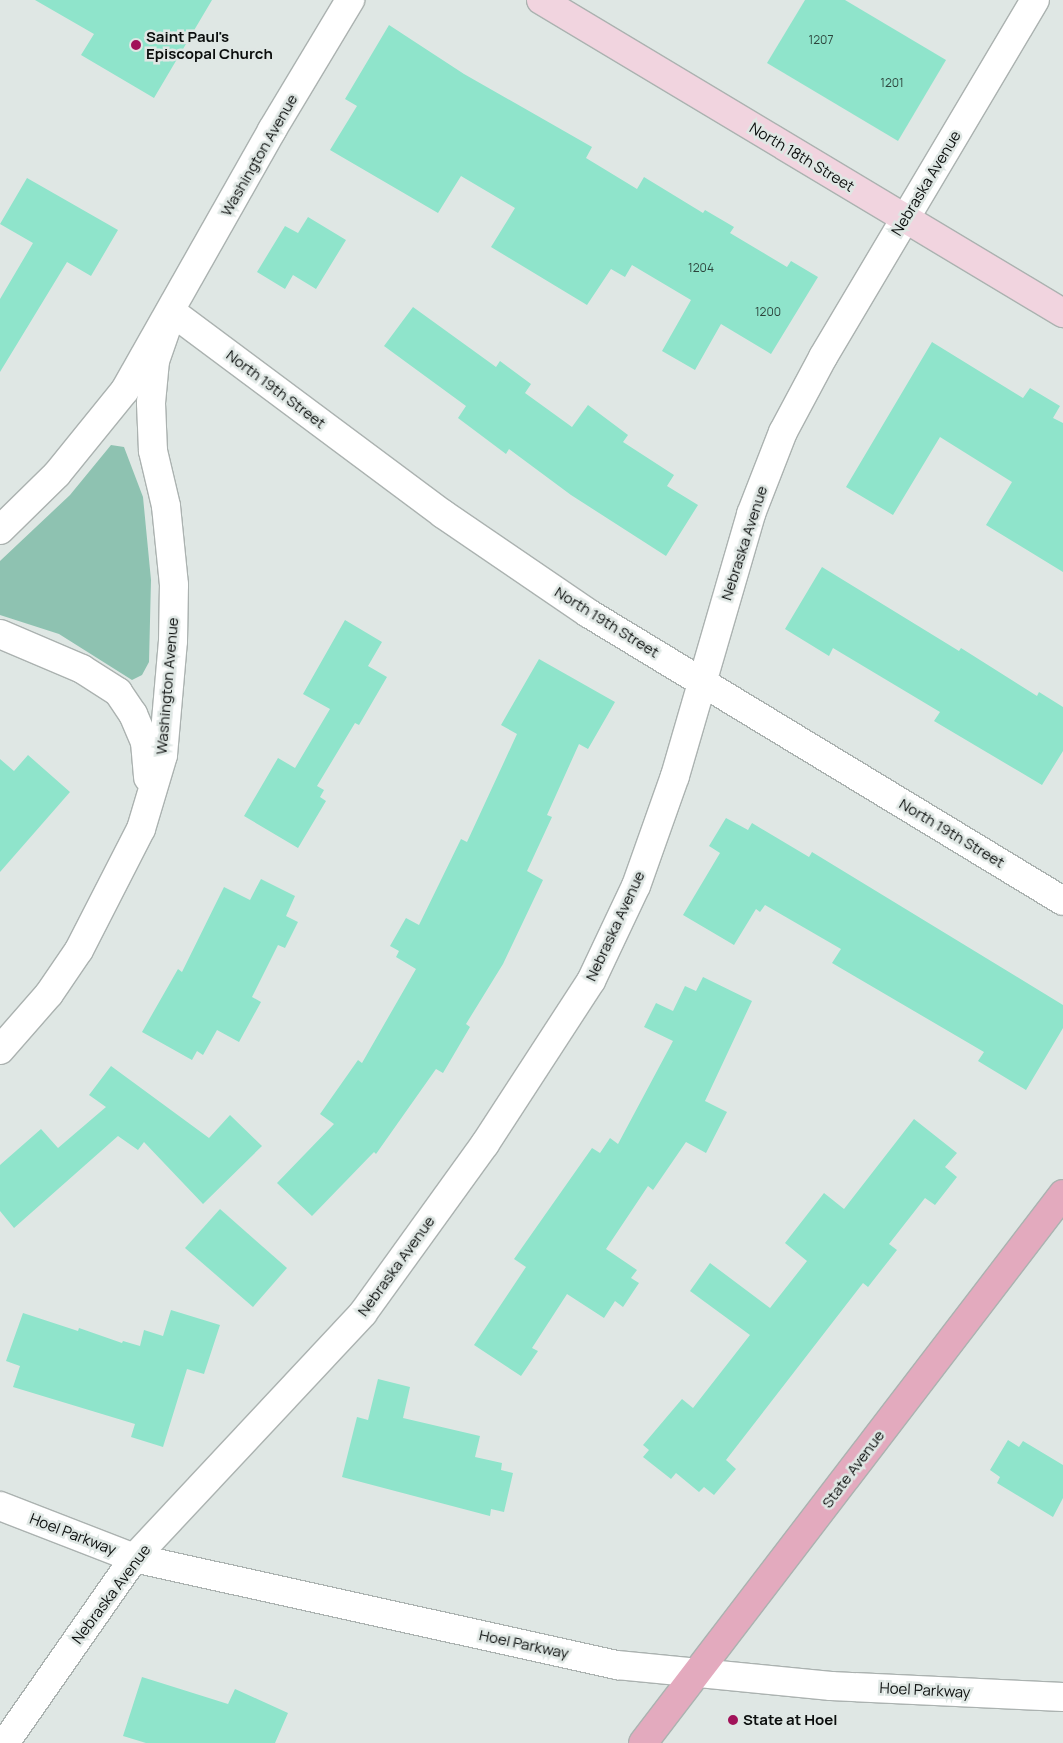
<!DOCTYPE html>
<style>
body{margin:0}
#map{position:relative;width:1063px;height:1743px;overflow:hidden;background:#dfe7e4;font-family:Manrope,sans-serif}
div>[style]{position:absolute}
.green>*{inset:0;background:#8ec2b1}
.building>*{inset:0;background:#8fe4cb}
.roads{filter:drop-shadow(1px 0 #abb2b0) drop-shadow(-1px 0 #abb2b0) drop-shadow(0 1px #abb2b0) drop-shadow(0 -1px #abb2b0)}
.minor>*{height:28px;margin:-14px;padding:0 14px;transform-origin:14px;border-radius:14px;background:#fff}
.secondary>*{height:28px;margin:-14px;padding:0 14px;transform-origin:14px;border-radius:14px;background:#f1d4df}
.primary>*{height:28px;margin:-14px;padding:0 14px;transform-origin:14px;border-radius:14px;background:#e3aabe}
.dots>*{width:14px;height:14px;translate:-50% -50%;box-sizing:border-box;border:2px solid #dfe7e4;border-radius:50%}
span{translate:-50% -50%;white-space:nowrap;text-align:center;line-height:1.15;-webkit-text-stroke:5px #dfe7e4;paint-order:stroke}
.number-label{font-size:12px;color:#2c443c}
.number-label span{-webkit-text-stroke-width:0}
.poi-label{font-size:15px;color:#0b0e0d;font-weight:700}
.left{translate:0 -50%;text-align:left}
.street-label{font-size:15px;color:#0b0e0d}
</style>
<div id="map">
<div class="green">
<i style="clip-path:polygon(111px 445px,124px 447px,143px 497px,151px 580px,149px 662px,142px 675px,132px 680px,59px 634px,0 615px,0 561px,70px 495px)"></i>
</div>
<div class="building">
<i style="clip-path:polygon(35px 0,212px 0,154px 98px,81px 55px,94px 34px)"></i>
<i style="clip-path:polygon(805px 0,845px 0,946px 60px,898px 141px,767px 63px)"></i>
<i style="clip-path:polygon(389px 25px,464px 74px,592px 147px,586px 158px,637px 189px,644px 177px,703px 213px,705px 210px,734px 227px,730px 233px,787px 267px,791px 261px,818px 277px,771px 354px,721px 324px,695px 370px,662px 351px,691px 300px,632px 265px,625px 277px,611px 269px,587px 305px,491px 247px,515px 208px,461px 176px,438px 213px,330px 150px,357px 106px,345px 99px)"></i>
<i style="clip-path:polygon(27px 178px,118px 230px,91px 276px,67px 262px,0 372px,0 299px,33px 243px,0 224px)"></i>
<i style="clip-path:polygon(308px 217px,346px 240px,316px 289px,293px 275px,285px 289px,257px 272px,285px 226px,298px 233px)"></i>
<i style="clip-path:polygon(413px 307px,496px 367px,500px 361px,531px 384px,525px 393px,572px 427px,588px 405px,628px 435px,623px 442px,674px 475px,667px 486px,698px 505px,666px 556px,571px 495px,509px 449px,506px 454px,458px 418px,466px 406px,384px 346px)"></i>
<i style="clip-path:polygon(932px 342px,1023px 398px,1030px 388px,1060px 406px,1053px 418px,1063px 423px,1063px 572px,986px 525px,1012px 482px,940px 437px,893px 515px,846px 487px)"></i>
<i style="clip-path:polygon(822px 567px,959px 651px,961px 648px,1037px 696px,1039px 692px,1063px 707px,1063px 751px,1042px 785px,934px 721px,940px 712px,833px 648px,829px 656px,785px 629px)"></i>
<i style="clip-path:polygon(345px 620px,382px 642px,368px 666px,387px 677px,359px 725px,355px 723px,317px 786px,324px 790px,320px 797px,326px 801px,298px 848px,244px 816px,278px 758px,295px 768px,330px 709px,303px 694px)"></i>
<i style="clip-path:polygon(539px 659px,615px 702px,588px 749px,579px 744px,547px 815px,552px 817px,527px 871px,543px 880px,503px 964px,466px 1024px,470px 1027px,443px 1073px,436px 1069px,376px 1154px,374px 1152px,312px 1216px,277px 1183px,334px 1124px,320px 1114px,358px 1060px,362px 1063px,416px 969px,396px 957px,399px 951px,390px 946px,406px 918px,419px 925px,461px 839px,467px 842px,517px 734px,501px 725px)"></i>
<i style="clip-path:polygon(28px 755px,70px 792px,0 872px,0 759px,14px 771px)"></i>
<i style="clip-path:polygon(726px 818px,748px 830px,752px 823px,809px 857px,812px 852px,1063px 1005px,1063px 1028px,1026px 1090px,978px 1061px,984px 1052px,832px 963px,841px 949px,765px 905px,760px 912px,756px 909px,734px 945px,683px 915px,720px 853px,709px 846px)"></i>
<i style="clip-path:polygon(261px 879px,295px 896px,286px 916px,298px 922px,285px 948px,278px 945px,252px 997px,261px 1002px,239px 1042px,217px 1030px,203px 1055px,197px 1051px,192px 1060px,142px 1032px,178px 969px,182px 972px,224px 887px,250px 900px)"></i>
<i style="clip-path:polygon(703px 977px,752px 1001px,705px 1101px,727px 1112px,706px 1153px,686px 1142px,653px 1190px,648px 1186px,606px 1249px,637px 1270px,631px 1278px,639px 1283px,623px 1307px,615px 1301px,604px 1318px,567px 1294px,532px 1348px,538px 1351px,521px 1376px,474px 1345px,526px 1267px,514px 1259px,592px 1148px,600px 1153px,610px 1138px,618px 1144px,673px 1041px,644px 1027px,656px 1003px,673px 1011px,685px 986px,696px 991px)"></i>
<i style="clip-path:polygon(111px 1066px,209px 1138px,230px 1115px,262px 1146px,203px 1204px,144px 1142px,138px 1150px,118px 1136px,14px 1228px,0 1211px,0 1165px,41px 1129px,58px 1148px,106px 1107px,89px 1095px)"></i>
<i style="clip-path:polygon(914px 1119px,957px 1153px,945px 1167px,957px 1177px,935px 1205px,925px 1198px,889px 1244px,897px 1250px,868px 1287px,863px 1283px,726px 1460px,736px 1469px,714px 1495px,704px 1487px,699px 1492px,676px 1473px,671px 1479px,643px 1457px,649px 1450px,643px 1445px,682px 1399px,693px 1408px,750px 1335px,690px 1291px,710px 1263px,770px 1308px,807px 1261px,785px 1243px,824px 1193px,844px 1209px)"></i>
<i style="clip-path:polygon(220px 1209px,287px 1268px,253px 1307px,185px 1248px)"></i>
<i style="clip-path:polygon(171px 1310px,220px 1325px,204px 1374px,187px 1369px,163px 1447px,131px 1437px,135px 1424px,13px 1387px,20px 1366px,6px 1361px,23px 1313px,78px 1331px,79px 1328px,122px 1343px,123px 1341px,140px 1346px,144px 1330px,163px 1336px)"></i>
<i style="clip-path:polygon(378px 1379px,410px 1387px,403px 1418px,480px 1436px,475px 1457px,502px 1463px,501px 1470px,513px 1473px,504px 1512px,491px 1509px,490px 1516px,342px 1477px,357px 1417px,368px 1420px)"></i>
<i style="clip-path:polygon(1008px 1440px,1019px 1447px,1023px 1441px,1063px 1465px,1063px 1498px,1053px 1517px,997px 1483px,1000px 1477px,990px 1470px)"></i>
<i style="clip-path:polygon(142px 1677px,228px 1704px,235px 1689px,288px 1713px,275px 1743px,146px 1743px,123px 1736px)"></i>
</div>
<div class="roads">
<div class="minor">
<i style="left:0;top:530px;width:80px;rotate:-44.5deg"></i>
<i style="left:57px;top:474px;width:108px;rotate:-51deg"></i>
<i style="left:125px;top:390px;width:299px;rotate:-60.5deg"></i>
<i style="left:272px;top:130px;width:152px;rotate:-59deg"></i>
<i style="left:0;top:634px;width:89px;rotate:23.1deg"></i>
<i style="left:82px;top:669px;width:43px;rotate:32.6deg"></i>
<i style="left:118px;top:692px;width:27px;rotate:56deg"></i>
<i style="left:133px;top:714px;width:30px;rotate:67deg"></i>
<i style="left:145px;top:742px;width:36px;rotate:85deg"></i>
<i style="left:0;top:1050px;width:74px;rotate:-48.8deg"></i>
<i style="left:49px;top:994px;width:53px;rotate:-55.7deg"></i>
<i style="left:79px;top:950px;width:136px;rotate:-62.9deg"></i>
<i style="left:141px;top:829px;width:77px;rotate:-73.4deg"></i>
<i style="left:163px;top:755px;width:114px;rotate:-85deg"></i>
<i style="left:173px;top:641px;width:56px;rotate:-89deg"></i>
<i style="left:174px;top:585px;width:79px;rotate:-95.8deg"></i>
<i style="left:166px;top:506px;width:57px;rotate:-103.3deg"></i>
<i style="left:153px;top:451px;width:48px;rotate:-92.4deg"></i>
<i style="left:151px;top:403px;width:42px;rotate:-84.6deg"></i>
<i style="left:155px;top:361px;width:52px;rotate:-70.9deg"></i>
<i style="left:172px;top:312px;width:338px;rotate:36.7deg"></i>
<i style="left:443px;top:514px;width:176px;rotate:34.3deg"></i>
<i style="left:588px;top:613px;width:555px;rotate:31.23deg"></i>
<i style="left:0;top:1506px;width:144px;rotate:21.2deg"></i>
<i style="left:134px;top:1558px;width:495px;rotate:12.5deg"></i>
<i style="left:617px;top:1665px;width:215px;rotate:5.6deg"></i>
<i style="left:831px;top:1686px;width:232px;rotate:2.7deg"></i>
<i style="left:5px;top:1743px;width:226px;rotate:-55.1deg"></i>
<i style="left:134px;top:1558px;width:335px;rotate:-46.9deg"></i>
<i style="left:363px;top:1313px;width:208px;rotate:-54.2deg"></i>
<i style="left:485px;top:1144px;width:194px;rotate:-57deg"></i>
<i style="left:591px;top:981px;width:105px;rotate:-64.7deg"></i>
<i style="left:636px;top:886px;width:117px;rotate:-70.5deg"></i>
<i style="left:675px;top:776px;width:273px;rotate:-73.8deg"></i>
<i style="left:751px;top:514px;width:88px;rotate:-68.7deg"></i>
<i style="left:783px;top:432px;width:85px;rotate:-61.9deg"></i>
<i style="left:823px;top:357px;width:415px;rotate:-59.3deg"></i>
</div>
<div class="secondary">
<i style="left:541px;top:0;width:609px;rotate:30.95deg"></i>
</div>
<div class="primary">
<i style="left:643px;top:1743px;width:691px;rotate:-52.58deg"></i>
</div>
</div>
<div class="dots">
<i style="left:136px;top:45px;background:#a11259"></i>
<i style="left:733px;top:1720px;background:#a11259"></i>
</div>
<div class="number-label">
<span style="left:821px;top:40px">1207</span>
<span style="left:892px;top:83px">1201</span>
<span style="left:701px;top:268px">1204</span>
<span style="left:768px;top:312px">1200</span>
</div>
<div class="poi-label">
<span class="left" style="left:146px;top:45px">Saint Paul's<br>Episcopal Church</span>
<span class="left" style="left:743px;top:1720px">State at Hoel</span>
</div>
<div class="street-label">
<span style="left:259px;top:155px;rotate:-60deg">Washington Avenue</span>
<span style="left:802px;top:157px;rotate:31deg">North 18th Street</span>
<span style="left:926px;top:183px;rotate:-59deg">Nebraska Avenue</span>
<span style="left:276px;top:389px;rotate:37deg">North 19th Street</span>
<span style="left:744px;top:543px;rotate:-72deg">Nebraska Avenue</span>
<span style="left:607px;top:622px;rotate:32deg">North 19th Street</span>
<span style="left:167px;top:686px;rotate:-85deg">Washington Avenue</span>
<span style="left:952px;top:833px;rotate:31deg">North 19th Street</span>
<span style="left:615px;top:926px;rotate:-65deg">Nebraska Avenue</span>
<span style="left:396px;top:1266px;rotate:-54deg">Nebraska Avenue</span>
<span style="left:853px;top:1469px;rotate:-53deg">State Avenue</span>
<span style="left:73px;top:1534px;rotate:21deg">Hoel Parkway</span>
<span style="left:111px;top:1594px;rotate:-53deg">Nebraska Avenue</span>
<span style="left:524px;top:1644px;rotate:12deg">Hoel Parkway</span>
<span style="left:925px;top:1690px;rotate:3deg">Hoel Parkway</span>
</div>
</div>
